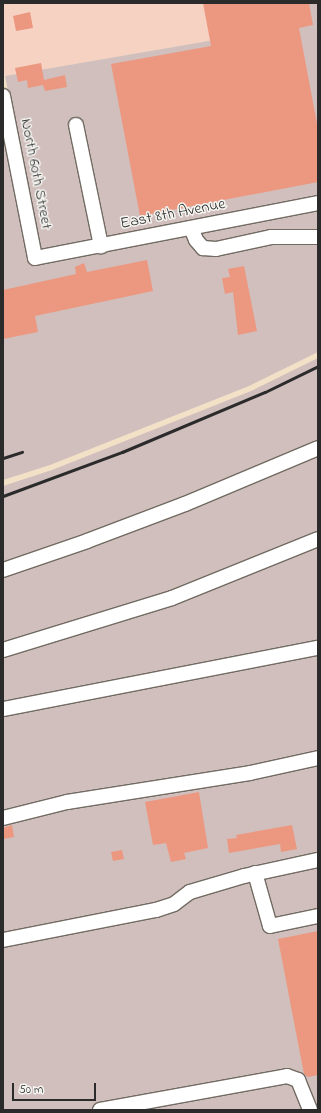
<!DOCTYPE html>
<style>
body{margin:0}
#map{position:relative;width:321px;height:1113px;overflow:hidden;background:#f2e1c7;font-family:"Indie Flower",sans-serif}
div>[style]{position:absolute}
.built>*{inset:0;background:#f6d2c3}
.industrial>*{inset:0;background:#d1bfbd}
.building>*{inset:0;background:#ec977f}
.roads{filter:drop-shadow(1px 0 #716b62) drop-shadow(-1px 0 #716b62) drop-shadow(0 1px #716b62) drop-shadow(0 -1px #716b62)}
.minor>*{height:14px;margin:-7px;padding:0 7px;transform-origin:7px;border-radius:7px;background:#fff}
.rail>*{height:3px;margin:-1.5px;padding:0 1.5px;transform-origin:1.5px;border-radius:1.5px;background:#2b2b2b}
span{translate:-50% -50%;white-space:nowrap;text-align:center;line-height:1.15;-webkit-text-stroke:3px #f6f6f2;paint-order:stroke}
.street-label{font-size:16px;color:#2b2b2b}
.frame{position:absolute;inset:0;border:4px solid #2b2b2b;pointer-events:none}
.scale{position:absolute;left:12px;top:1083px;width:84px;height:18px;box-sizing:border-box;border:2px solid #2b2b2b;border-top:0;padding-left:5px;font-size:12px;line-height:14px;white-space:nowrap;color:#2b2b2b;-webkit-text-stroke:3px #f6f6f2;paint-order:stroke}
</style>
<div id="map">
<div class="built">
<i style="clip-path:polygon(3px 3px,206px 3px,214px 40px,5px 76px,3px 65px)"></i>
</div>
<div class="industrial">
<i style="clip-path:polygon(206px 3px,318px 3px,318px 196px,40px 251px,5px 76px,214px 40px)"></i>
<i style="clip-path:polygon(3px 125px,31px 266px,318px 210px,318px 352px,249px 386px,50px 465px,3px 480px)"></i>
<i style="clip-path:polygon(318px 358px,318px 1110px,3px 1110px,3px 486px,52px 470px,251px 391px)"></i>
</div>
<div class="building">
<i style="clip-path:polygon(203px 3px,309px 3px,313px 25px,299px 28px,318px 129px,318px 182px,140px 216px,111px 64px,211px 46px)"></i>
<i style="clip-path:polygon(30px 12px,33px 28px,16px 31px,13px 16px)"></i>
<i style="clip-path:polygon(41px 63px,44px 80px,65px 75px,67px 87px,45px 91px,43px 85px,28px 88px,27px 80px,18px 82px,15px 68px)"></i>
<i style="clip-path:polygon(147px 260px,153px 291px,35px 316px,38px 332px,3px 339px,3px 290px,76px 274px,75px 267px,84px 263px,87px 272px)"></i>
<i style="clip-path:polygon(244px 266px,257px 331px,238px 335px,233px 292px,225px 294px,222px 278px,230px 277px,228px 269px)"></i>
<i style="clip-path:polygon(199px 792px,208px 848px,184px 853px,186px 859px,171px 862px,166px 843px,153px 845px,145px 802px)"></i>
<i style="clip-path:polygon(12px 825px,14px 837px,3px 839px,3px 828px)"></i>
<i style="clip-path:polygon(292px 825px,297px 849px,281px 852px,280px 844px,229px 853px,227px 839px,237px 838px,236px 835px)"></i>
<i style="clip-path:polygon(122px 850px,124px 859px,113px 861px,111px 852px)"></i>
<i style="clip-path:polygon(318px 931px,318px 1075px,308px 1077px,304px 1074px,278px 939px)"></i>
</div>
<div class="roads">
<div class="minor">
<i style="left:3px;top:96px;width:165px;rotate:78.8deg"></i>
<i style="left:35px;top:258px;width:288px;rotate:-11deg"></i>
<i style="left:76px;top:125px;width:124px;rotate:78.3deg"></i>
<i style="left:191px;top:228px;width:13px;rotate:67deg"></i>
<i style="left:196px;top:240px;width:11px;rotate:49deg"></i>
<i style="left:203px;top:248px;width:13px;rotate:4deg"></i>
<i style="left:216px;top:249px;width:56px;rotate:-12.3deg"></i>
<i style="left:271px;top:237px;width:47px"></i>
<i style="left:3px;top:570px;width:89px;rotate:-19deg"></i>
<i style="left:87px;top:541px;width:105px;rotate:-20.7deg"></i>
<i style="left:185px;top:504px;width:144px;rotate:-22.8deg"></i>
<i style="left:3px;top:650px;width:177px;rotate:-17.1deg"></i>
<i style="left:172px;top:598px;width:157px;rotate:-22deg"></i>
<i style="left:3px;top:709px;width:321px;rotate:-11deg"></i>
<i style="left:3px;top:818px;width:66px;rotate:-14deg"></i>
<i style="left:67px;top:802px;width:185px;rotate:-9deg"></i>
<i style="left:250px;top:773px;width:70px;rotate:-12.4deg"></i>
<i style="left:255px;top:873px;width:55px;rotate:74.2deg"></i>
<i style="left:270px;top:926px;width:49px;rotate:-11.8deg"></i>
<i style="left:3px;top:940px;width:156px;rotate:-11.1deg"></i>
<i style="left:156px;top:910px;width:19px;rotate:-18deg"></i>
<i style="left:174px;top:904px;width:20px;rotate:-37deg"></i>
<i style="left:190px;top:892px;width:56px;rotate:-16.5deg"></i>
<i style="left:244px;top:876px;width:76px;rotate:-12.2deg"></i>
<i style="left:100px;top:1110px;width:190px;rotate:-10.3deg"></i>
<i style="left:287px;top:1076px;width:12px;rotate:20deg"></i>
<i style="left:298px;top:1080px;width:32px;rotate:68deg"></i>
</div>
</div>
<div class="rail">
<i style="left:3px;top:458px;width:20px;rotate:-18deg"></i>
<i style="left:3px;top:496px;width:127px;rotate:-20.3deg"></i>
<i style="left:122px;top:452px;width:155px;rotate:-22.8deg"></i>
<i style="left:265px;top:392px;width:59px;rotate:-26.1deg"></i>
</div>
<div class="street-label">
<span style="left:36px;top:174px;rotate:79deg">North 60th Street</span>
<span style="left:173px;top:214px;rotate:-11deg">East 8th Avenue</span>
</div>
<div class="frame"></div>
<div class="scale">50 m</div>
</div>
